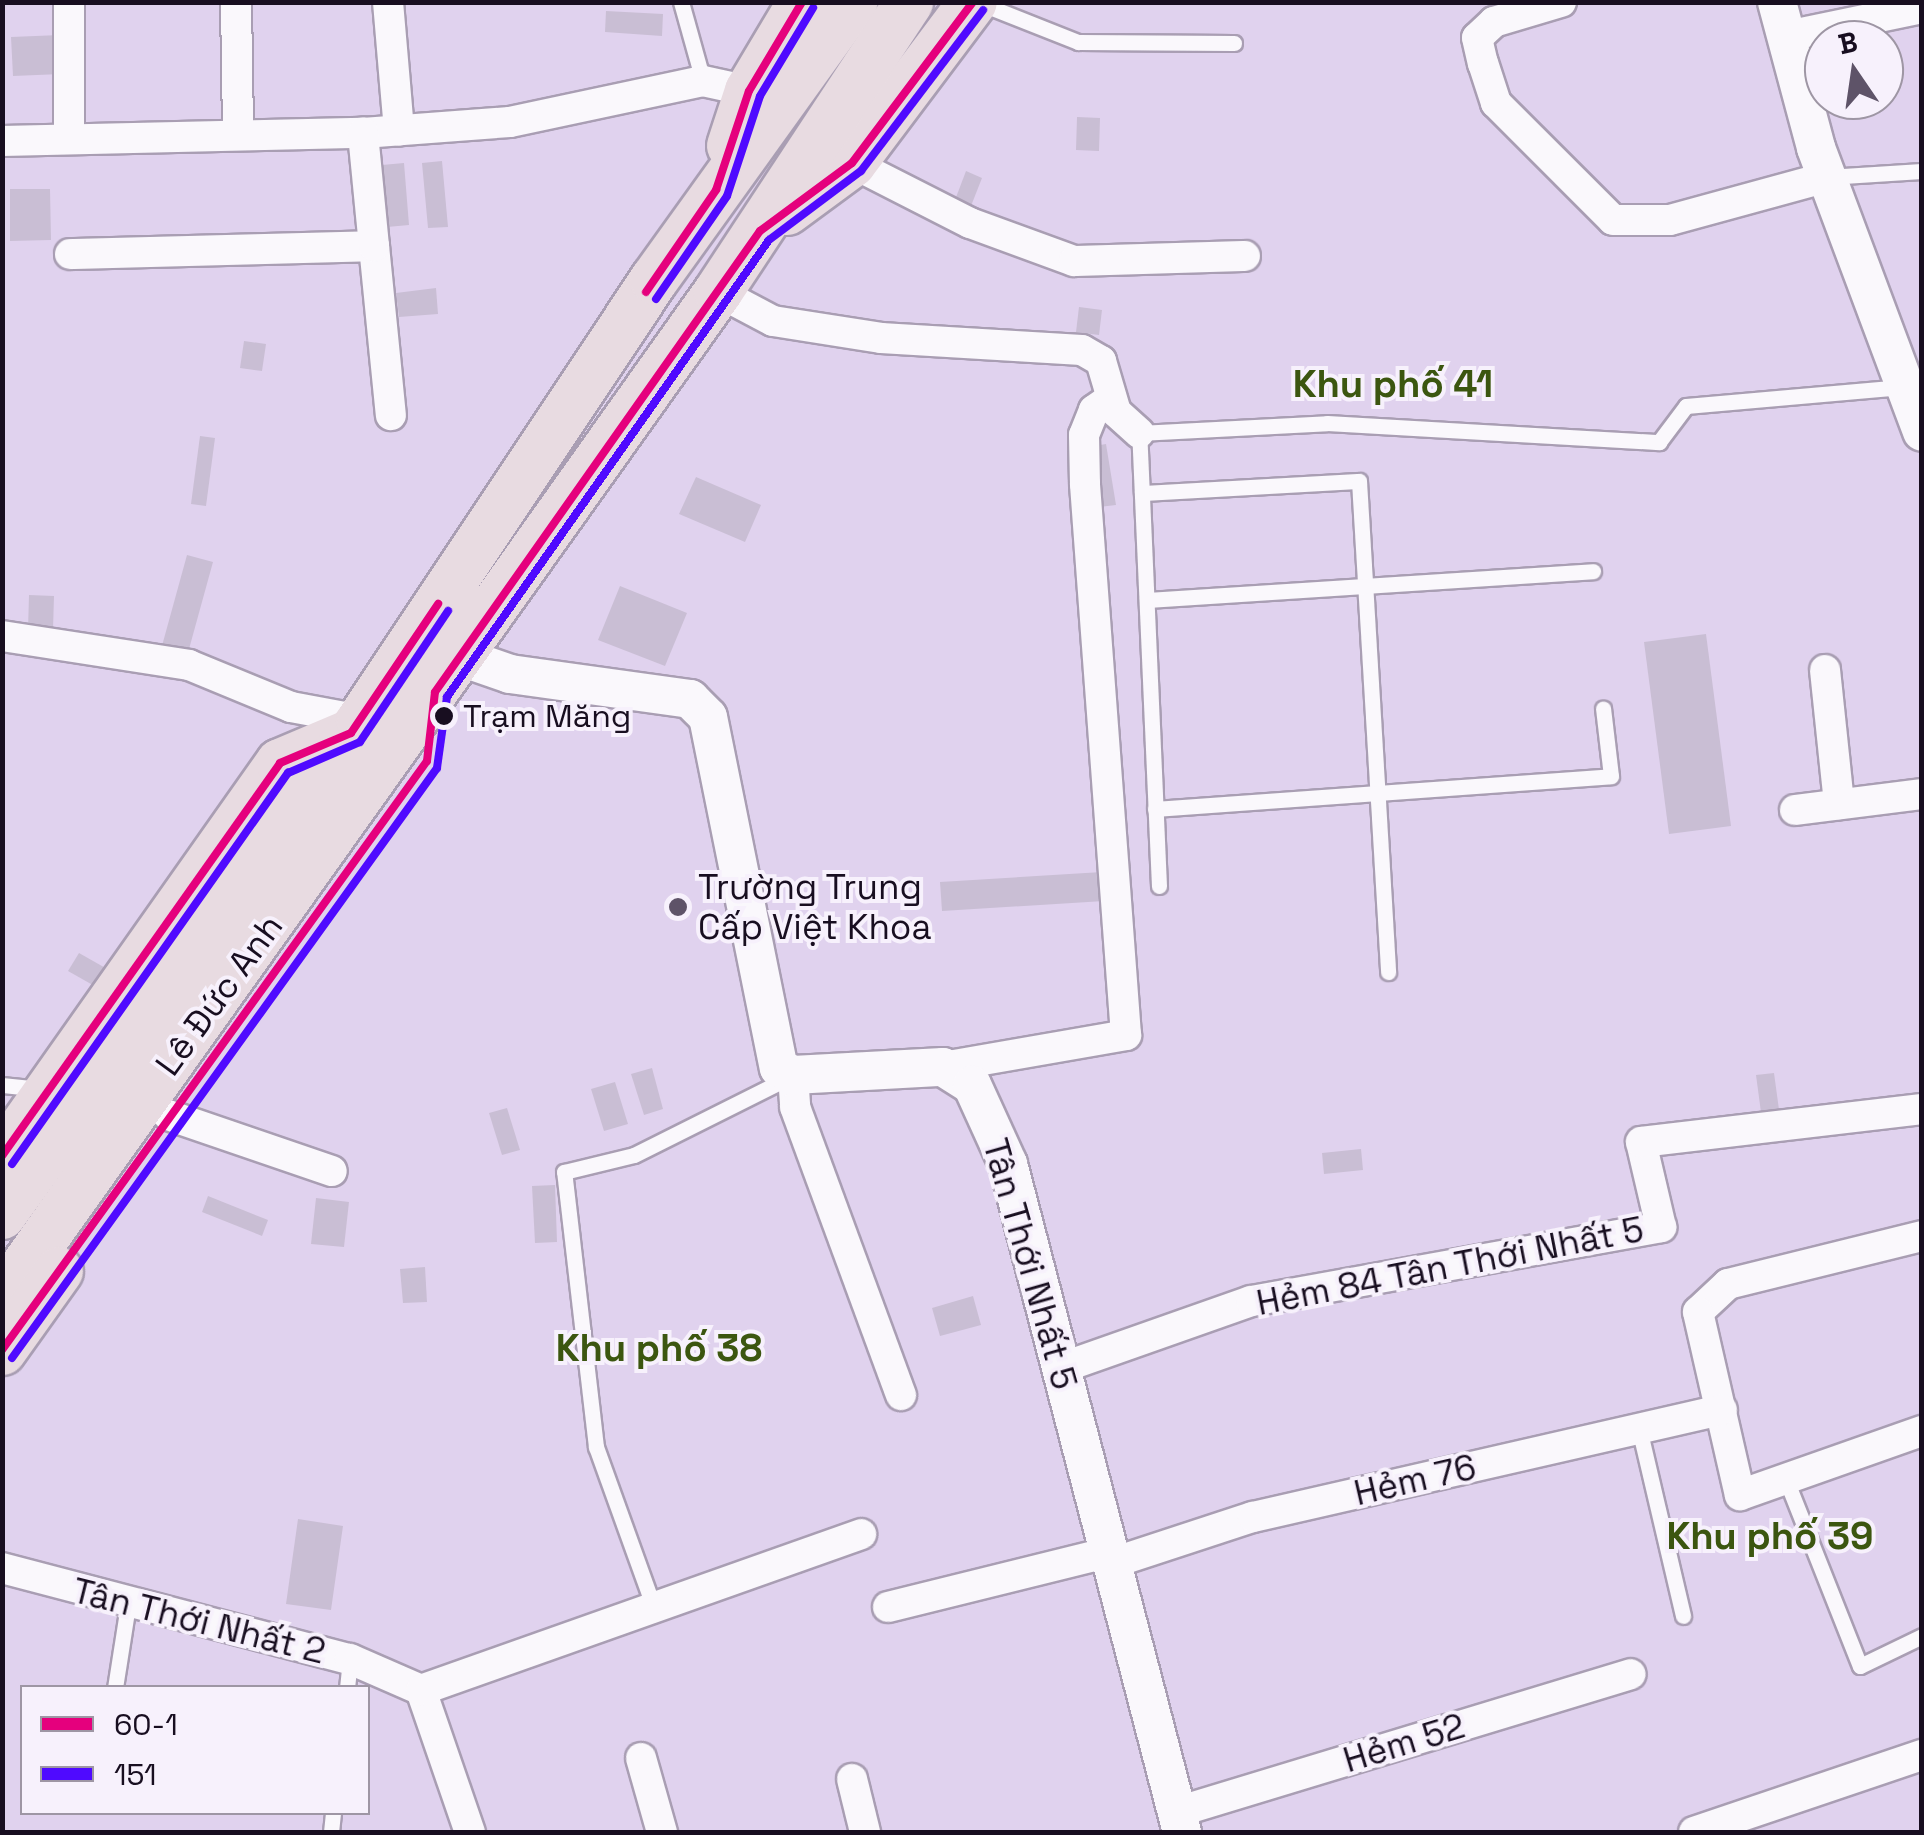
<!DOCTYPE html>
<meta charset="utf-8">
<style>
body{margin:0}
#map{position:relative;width:1924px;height:1835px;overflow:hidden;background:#e0d2ee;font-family:"Space Grotesk",sans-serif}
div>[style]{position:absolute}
.building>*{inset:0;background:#c9bed4}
.roads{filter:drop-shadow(2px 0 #a99eb3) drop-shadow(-2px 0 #a99eb3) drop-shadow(0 2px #a99eb3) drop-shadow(0 -2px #a99eb3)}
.service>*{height:15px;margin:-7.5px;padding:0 7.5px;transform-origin:7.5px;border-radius:7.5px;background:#faf8fc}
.minor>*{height:30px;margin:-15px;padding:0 15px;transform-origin:15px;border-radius:15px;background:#faf8fc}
.tertiary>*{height:38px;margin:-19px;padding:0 19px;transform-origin:19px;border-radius:19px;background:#faf8fc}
.trunk>*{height:48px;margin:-24px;padding:0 24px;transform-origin:24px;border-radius:24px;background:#e8dbe1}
.bus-1>*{height:8px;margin:-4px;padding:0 4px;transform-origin:4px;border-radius:4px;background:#e5007d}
.bus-2>*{height:8px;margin:-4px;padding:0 4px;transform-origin:4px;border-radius:4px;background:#4f0aff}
.dots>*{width:28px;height:28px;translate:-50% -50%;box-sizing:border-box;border:5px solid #f7f1fc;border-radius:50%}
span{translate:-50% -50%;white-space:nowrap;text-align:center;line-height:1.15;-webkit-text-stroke:8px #f7f1fc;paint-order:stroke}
.bus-label{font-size:32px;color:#180e20}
.left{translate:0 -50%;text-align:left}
.poi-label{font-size:35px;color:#180e20}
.street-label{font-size:35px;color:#180e20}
.neighbourhood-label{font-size:38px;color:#3c5610;font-weight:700}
.frame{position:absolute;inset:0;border:5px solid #180e20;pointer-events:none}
.legend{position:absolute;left:20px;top:1685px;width:350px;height:130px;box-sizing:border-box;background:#f7f1fc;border:2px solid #9e96a4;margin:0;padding:12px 18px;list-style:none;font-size:30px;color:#180e20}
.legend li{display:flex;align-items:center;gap:20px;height:50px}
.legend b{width:50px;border:2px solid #9e96a4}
.north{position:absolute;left:1804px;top:20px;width:100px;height:100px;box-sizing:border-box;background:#f7f1fc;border:2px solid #9e96a4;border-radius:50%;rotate:347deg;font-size:28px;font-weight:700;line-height:40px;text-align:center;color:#180e20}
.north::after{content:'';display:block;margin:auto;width:35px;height:45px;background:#5e5368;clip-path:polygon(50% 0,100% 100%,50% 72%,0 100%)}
</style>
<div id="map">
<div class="building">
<i style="clip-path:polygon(606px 11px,663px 14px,662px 36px,605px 32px)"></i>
<i style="clip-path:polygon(60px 35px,61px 74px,13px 76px,11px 37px)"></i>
<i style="clip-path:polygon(1077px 117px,1100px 118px,1099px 151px,1076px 150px)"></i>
<i style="clip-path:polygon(442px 161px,448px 227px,428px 228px,422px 163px)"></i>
<i style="clip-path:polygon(404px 163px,409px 225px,387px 227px,382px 165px)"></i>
<i style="clip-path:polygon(966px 171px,982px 178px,971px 206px,955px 200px)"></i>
<i style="clip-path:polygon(10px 189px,50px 189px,51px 240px,10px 241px)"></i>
<i style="clip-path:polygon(436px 288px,438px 314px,399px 317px,396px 293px)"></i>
<i style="clip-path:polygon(1079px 307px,1102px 310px,1099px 335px,1076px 332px)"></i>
<i style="clip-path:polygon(244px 341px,266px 344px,262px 371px,240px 368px)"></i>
<i style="clip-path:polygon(200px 436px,215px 438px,206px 506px,191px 504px)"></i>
<i style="clip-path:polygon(1106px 444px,1116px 505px,1099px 507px,1089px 447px)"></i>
<i style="clip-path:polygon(696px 477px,761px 505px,745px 542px,679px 514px)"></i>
<i style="clip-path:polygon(187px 555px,213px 562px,186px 660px,160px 653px)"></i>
<i style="clip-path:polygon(620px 586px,687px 613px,665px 666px,598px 640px)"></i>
<i style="clip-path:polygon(29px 595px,54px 596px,53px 630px,28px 630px)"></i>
<i style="clip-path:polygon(1706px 634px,1731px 826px,1669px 834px,1644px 642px)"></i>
<i style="clip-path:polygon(1102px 872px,1104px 901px,942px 911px,940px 882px)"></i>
<i style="clip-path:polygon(79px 953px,109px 970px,98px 988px,68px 971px)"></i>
<i style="clip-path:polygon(652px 1068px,663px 1109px,644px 1115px,631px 1074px)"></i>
<i style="clip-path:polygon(1774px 1073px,1780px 1117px,1762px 1120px,1756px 1075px)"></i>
<i style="clip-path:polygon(615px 1082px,628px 1124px,604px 1131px,591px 1089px)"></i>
<i style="clip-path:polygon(507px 1108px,520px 1150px,502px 1155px,489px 1113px)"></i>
<i style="clip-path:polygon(1361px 1149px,1363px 1170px,1324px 1174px,1322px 1153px)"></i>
<i style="clip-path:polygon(555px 1185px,557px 1242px,535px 1243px,532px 1186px)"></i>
<i style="clip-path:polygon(208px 1196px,268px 1220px,262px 1236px,202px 1212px)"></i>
<i style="clip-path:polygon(316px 1198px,349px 1202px,344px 1247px,311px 1244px)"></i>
<i style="clip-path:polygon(425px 1267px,427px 1302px,403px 1303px,400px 1269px)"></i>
<i style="clip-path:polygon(973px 1296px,981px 1325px,940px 1336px,932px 1308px)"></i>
<i style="clip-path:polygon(298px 1519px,343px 1526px,331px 1610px,286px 1604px)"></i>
</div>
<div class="roads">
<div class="service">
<i style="left:681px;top:2px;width:82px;rotate:74.4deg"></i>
<i style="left:977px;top:2px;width:109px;rotate:21.6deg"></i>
<i style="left:1078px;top:42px;width:156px;rotate:0.4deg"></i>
<i style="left:1827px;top:177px;width:95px;rotate:-3.6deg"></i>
<i style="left:1142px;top:493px;width:217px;rotate:-3.2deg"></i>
<i style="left:1359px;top:481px;width:492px;rotate:86.6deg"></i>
<i style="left:1147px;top:600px;width:447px;rotate:-3.7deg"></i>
<i style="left:1155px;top:809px;width:457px;rotate:-4.1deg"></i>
<i style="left:1611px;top:776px;width:68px;rotate:-96.7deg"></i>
<i style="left:1159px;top:886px;width:453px;rotate:-92.5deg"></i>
<i style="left:1139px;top:433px;width:188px;rotate:-3deg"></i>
<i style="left:1327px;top:423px;width:333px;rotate:3.3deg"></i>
<i style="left:1659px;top:442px;width:45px;rotate:-53.1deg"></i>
<i style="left:1686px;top:406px;width:217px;rotate:-5deg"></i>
<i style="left:2px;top:1085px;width:36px;rotate:6deg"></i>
<i style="left:1639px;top:1428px;width:193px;rotate:76.8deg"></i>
<i style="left:1787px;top:1482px;width:198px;rotate:68.4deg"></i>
<i style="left:1860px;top:1666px;width:69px;rotate:-25.8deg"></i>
<i style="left:654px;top:1608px;width:171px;rotate:-109.8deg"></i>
<i style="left:596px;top:1447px;width:277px;rotate:-96.6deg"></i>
<i style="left:564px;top:1172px;width:72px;rotate:-13.7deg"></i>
<i style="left:634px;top:1155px;width:172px;rotate:-26.6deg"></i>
<i style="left:115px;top:1688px;width:84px;rotate:-81.1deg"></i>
<i style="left:347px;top:1688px;width:29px;rotate:-84deg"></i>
<i style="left:331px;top:1832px;width:20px;rotate:-84deg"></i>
</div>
<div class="minor">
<i style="left:69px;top:2px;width:137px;rotate:90deg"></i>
<i style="left:236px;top:2px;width:129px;rotate:89.1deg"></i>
<i style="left:388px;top:2px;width:129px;rotate:85.1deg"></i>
<i style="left:1561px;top:2px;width:70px;rotate:163.4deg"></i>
<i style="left:1494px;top:22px;width:23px;rotate:137deg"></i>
<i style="left:1477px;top:38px;width:26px;rotate:77deg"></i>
<i style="left:1483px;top:63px;width:42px;rotate:72deg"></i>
<i style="left:1496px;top:103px;width:165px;rotate:45deg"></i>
<i style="left:1613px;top:220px;width:57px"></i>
<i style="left:1670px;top:220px;width:163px;rotate:-15.3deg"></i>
<i style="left:1787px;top:36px;width:138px;rotate:-11.7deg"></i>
<i style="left:2px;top:141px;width:361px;rotate:-1.3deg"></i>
<i style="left:363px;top:133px;width:147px;rotate:-4.3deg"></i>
<i style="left:510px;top:122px;width:197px;rotate:-12deg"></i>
<i style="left:703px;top:81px;width:47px;rotate:12.3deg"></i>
<i style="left:852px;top:163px;width:132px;rotate:27deg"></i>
<i style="left:970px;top:223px;width:111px;rotate:20.1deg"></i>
<i style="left:1074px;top:261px;width:171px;rotate:-1.7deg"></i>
<i style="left:374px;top:246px;width:170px;rotate:84.3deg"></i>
<i style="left:70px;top:254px;width:304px;rotate:-1.5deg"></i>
<i style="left:374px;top:246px;width:114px;rotate:-95.6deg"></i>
<i style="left:718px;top:292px;width:62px;rotate:27.8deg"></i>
<i style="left:773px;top:321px;width:109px;rotate:8.9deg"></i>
<i style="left:881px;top:338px;width:201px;rotate:3.4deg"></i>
<i style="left:1082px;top:350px;width:22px;rotate:30deg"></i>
<i style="left:1101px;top:361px;width:53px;rotate:73.6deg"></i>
<i style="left:1116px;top:412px;width:31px;rotate:42deg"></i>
<i style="left:2px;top:636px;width:189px;rotate:8.8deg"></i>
<i style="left:189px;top:665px;width:110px;rotate:22.4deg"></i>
<i style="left:291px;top:707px;width:71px;rotate:10.5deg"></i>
<i style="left:1825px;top:670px;width:135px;rotate:84deg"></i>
<i style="left:1795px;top:810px;width:128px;rotate:-7.2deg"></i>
<i style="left:943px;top:1067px;width:186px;rotate:-9.9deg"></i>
<i style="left:1126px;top:1035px;width:553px;rotate:-94.26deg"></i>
<i style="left:1085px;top:484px;width:49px;rotate:-91.2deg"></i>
<i style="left:1084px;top:435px;width:27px;rotate:-68deg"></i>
<i style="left:1094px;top:410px;width:21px;rotate:-35deg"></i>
<i style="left:793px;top:1075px;width:32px;rotate:86deg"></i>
<i style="left:795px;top:1107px;width:307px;rotate:69.8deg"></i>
<i style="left:168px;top:1115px;width:173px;rotate:18.9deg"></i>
<i style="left:1922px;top:1236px;width:200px;rotate:166.1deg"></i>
<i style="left:1728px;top:1284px;width:41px;rotate:137deg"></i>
<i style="left:1698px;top:1312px;width:188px;rotate:77.1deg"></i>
<i style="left:1740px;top:1495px;width:193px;rotate:-19.4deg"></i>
<i style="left:1061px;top:1368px;width:201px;rotate:-19.4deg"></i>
<i style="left:1251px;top:1301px;width:417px;rotate:-10.2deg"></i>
<i style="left:1661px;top:1227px;width:87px;rotate:-103.2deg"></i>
<i style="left:1641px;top:1142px;width:283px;rotate:-6.7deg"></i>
<i style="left:1112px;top:1563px;width:148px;rotate:-18.1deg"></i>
<i style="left:1253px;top:1517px;width:481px;rotate:-12.9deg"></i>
<i style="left:2px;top:1568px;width:360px;rotate:14.7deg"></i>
<i style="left:350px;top:1659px;width:77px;rotate:23.6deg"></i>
<i style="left:421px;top:1690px;width:150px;rotate:71deg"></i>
<i style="left:888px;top:1607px;width:229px;rotate:-13.9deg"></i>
<i style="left:421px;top:1690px;width:467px;rotate:-19.5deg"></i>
<i style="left:641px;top:1758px;width:77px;rotate:74.2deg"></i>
<i style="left:852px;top:1779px;width:55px;rotate:76.2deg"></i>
<i style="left:1177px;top:1812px;width:474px;rotate:-16.9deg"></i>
<i style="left:1694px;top:1832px;width:241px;rotate:-18.7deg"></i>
</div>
<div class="tertiary">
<i style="left:1777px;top:2px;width:151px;rotate:75deg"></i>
<i style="left:1816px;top:148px;width:303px;rotate:69.5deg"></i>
<i style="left:461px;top:657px;width:52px;rotate:19.1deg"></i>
<i style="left:510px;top:674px;width:182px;rotate:7.9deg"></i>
<i style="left:690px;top:699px;width:25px;rotate:45deg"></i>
<i style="left:708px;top:717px;width:358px;rotate:78.6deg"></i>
<i style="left:779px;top:1068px;width:16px;rotate:27deg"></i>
<i style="left:793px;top:1075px;width:150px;rotate:-3.1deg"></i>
<i style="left:943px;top:1067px;width:34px;rotate:32deg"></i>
<i style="left:972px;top:1085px;width:87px;rotate:65.5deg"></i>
<i style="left:1008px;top:1164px;width:690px;rotate:75.4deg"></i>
</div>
<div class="trunk">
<i style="left:731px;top:146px;width:58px;rotate:-71.9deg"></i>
<i style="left:749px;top:91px;width:104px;rotate:-59.2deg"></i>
<i style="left:787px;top:211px;width:81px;rotate:-36.4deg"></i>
<i style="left:852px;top:163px;width:201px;rotate:-53.1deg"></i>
<i style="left:2px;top:1157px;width:482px;rotate:-54.8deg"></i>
<i style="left:280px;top:763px;width:77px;rotate:-22.9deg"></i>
<i style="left:2px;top:1215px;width:611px;rotate:-54.05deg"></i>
<i style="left:361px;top:720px;width:529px;rotate:-56.34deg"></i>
<i style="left:654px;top:280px;width:342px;rotate:-54.3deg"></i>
<i style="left:2px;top:1298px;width:1235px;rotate:-54.56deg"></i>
<i style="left:718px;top:292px;width:347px;rotate:-56.6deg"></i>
<i style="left:2px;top:1351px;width:98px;rotate:-54.5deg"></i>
</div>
</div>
<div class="bus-1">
<i style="left:646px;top:292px;width:124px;rotate:-55.5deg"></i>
<i style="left:716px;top:190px;width:104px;rotate:-71.6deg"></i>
<i style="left:749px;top:91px;width:104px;rotate:-59.2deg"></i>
<i style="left:2px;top:1156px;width:481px;rotate:-54.7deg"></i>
<i style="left:280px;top:763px;width:77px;rotate:-22.9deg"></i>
<i style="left:351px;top:733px;width:156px;rotate:-56deg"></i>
<i style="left:2px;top:1350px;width:726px;rotate:-54.19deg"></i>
<i style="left:427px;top:761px;width:69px;rotate:-83.4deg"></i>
<i style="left:435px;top:692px;width:564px;rotate:-54.82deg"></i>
<i style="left:760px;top:231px;width:114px;rotate:-36.5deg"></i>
<i style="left:852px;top:163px;width:201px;rotate:-53.1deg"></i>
</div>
<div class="bus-2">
<i style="left:656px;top:299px;width:125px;rotate:-55.4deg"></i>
<i style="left:727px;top:196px;width:105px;rotate:-71.7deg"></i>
<i style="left:760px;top:96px;width:103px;rotate:-58.9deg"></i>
<i style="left:12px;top:1164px;width:479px;rotate:-54.8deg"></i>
<i style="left:288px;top:773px;width:78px;rotate:-23.3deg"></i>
<i style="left:360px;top:742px;width:158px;rotate:-56.1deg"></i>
<i style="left:12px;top:1358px;width:727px;rotate:-54.23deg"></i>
<i style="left:437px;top:768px;width:72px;rotate:-82deg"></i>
<i style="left:447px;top:697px;width:559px;rotate:-54.83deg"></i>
<i style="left:769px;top:240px;width:115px;rotate:-36.9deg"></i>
<i style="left:861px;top:171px;width:202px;rotate:-52.8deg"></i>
</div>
<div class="dots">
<i style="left:444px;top:716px;background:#180e20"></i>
<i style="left:678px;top:907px;background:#5e5368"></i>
</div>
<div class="bus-label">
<span class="left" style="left:463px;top:716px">Trạm Măng</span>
</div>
<div class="poi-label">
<span class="left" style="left:698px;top:907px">Trường Trung<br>Cấp Việt Khoa</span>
</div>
<div class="street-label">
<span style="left:219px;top:995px;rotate:-54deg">Lê Đức Anh</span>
<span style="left:1030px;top:1264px;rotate:74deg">Tân Thới Nhất 5</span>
<span style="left:1450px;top:1266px;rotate:-11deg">Hẻm 84 Tân Thới Nhất 5</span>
<span style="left:1415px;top:1480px;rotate:-13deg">Hẻm 76</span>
<span style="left:199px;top:1621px;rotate:14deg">Tân Thới Nhất 2</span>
<span style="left:1404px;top:1743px;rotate:-17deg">Hẻm 52</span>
</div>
<div class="neighbourhood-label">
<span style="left:1393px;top:385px">Khu phố 41</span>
<span style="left:659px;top:1349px">Khu phố 38</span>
<span style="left:1770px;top:1537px">Khu phố 39</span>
</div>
<div class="frame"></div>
<ul class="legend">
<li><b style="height:12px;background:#e5007d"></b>60-1</li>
<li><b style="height:12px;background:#4f0aff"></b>151</li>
</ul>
<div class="north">B</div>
</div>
